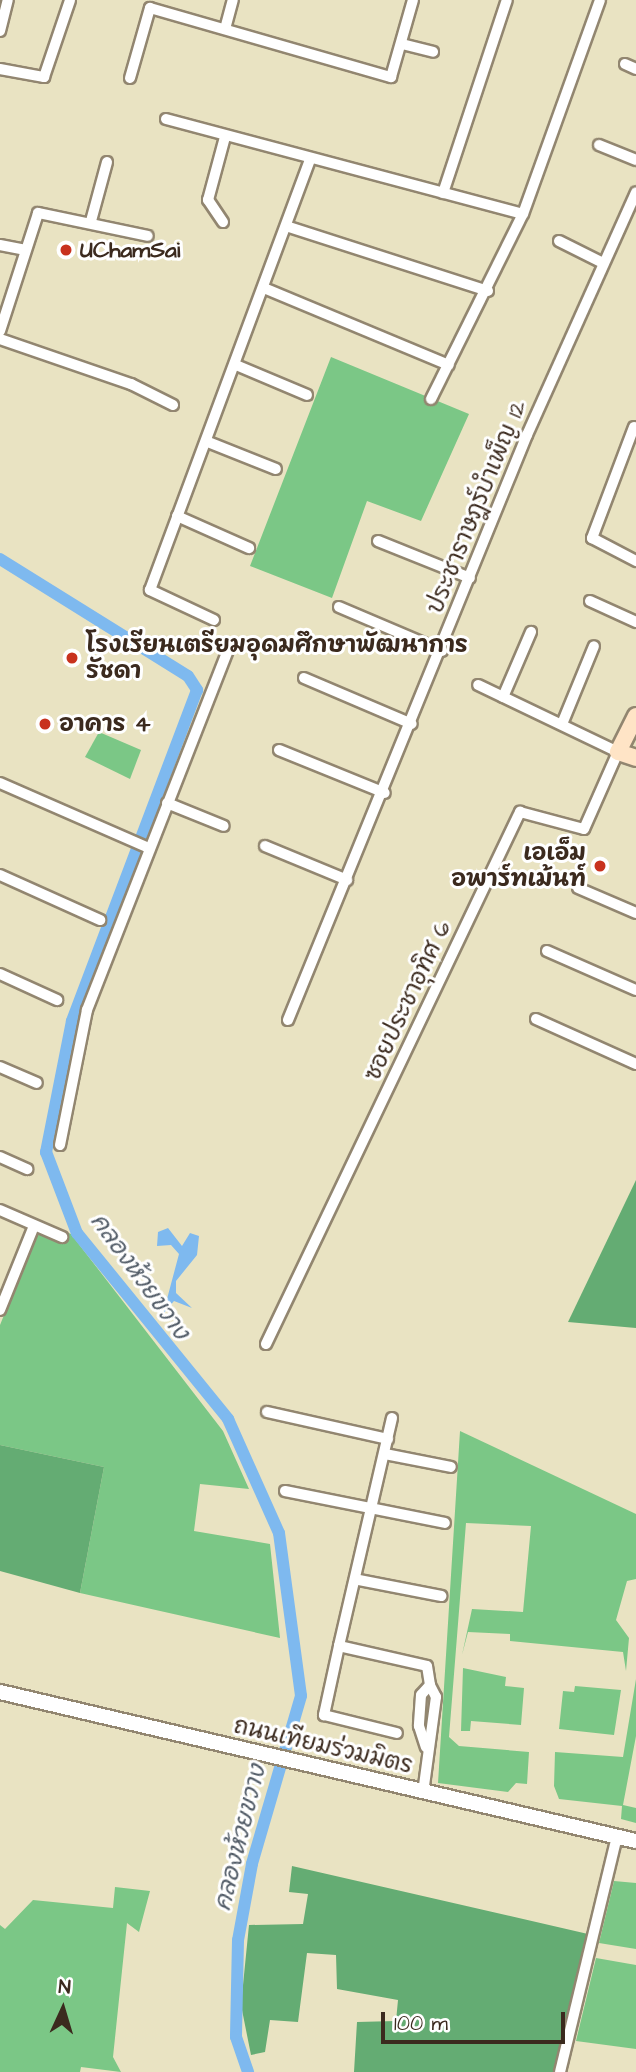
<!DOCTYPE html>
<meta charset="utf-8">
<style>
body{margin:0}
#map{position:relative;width:636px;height:2072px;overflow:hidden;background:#e9e3c2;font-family:"Architects Daughter","Playpen Sans Thai",sans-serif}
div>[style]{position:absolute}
.green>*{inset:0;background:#7bc786}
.forest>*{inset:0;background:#64ac73}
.water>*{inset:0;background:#7eb9ef}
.canal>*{height:12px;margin:-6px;padding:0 6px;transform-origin:6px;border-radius:6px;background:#7eb9ef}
.roads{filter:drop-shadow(2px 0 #928670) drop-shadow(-2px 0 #928670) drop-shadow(0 2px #928670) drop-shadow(0 -2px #928670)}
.minor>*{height:10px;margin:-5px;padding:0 5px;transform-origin:5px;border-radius:5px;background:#fff}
.tertiary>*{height:14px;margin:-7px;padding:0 7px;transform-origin:7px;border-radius:7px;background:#fff}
.secondary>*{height:16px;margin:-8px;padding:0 8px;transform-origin:8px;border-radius:8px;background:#ffe4c6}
.dots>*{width:19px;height:19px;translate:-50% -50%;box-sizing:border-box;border:4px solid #fff;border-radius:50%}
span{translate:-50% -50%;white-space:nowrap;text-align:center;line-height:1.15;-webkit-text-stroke:6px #fff;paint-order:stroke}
.poi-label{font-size:23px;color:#3b2a1e;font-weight:700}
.left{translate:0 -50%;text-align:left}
.right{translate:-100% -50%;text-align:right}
.street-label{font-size:23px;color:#3b2a1e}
.water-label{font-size:24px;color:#525c67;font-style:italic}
.north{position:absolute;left:28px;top:1974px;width:70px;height:70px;-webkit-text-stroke:5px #fff;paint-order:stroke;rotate:4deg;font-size:19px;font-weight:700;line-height:28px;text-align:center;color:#3b2a1e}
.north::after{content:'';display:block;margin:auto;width:24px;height:32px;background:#3b2a1e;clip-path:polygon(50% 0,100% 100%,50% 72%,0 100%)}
.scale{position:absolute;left:381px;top:2012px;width:184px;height:32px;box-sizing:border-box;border:4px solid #3b2a1e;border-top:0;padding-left:9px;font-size:21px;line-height:24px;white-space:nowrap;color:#3b2a1e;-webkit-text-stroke:5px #fff;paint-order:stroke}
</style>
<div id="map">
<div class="green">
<i style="clip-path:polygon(331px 357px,469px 414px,421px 521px,367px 501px,332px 598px,250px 566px)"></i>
<i style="clip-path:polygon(99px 732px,141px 750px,130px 779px,85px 757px)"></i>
<i style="clip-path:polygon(42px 1221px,71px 1234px,223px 1431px,249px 1489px,200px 1484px,194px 1531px,270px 1544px,280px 1638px,80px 1593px,104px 1467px,0 1445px,0 1325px)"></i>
<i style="clip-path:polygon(460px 1431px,636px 1514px,636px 1579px,627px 1581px,616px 1620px,629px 1638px,626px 1671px,623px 1652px,510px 1641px,510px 1634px,468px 1632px,462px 1655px,472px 1609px,523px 1612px,531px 1526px,466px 1523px,449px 1737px,459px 1746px,529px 1752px,527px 1784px,516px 1783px,508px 1792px,438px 1783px)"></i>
<i style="clip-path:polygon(463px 1668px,506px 1677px,505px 1686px,524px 1688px,521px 1725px,471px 1721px,470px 1731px,461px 1731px)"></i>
<i style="clip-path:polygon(636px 1679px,636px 1736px,623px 1805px,636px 1808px,636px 1823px,621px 1819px,622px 1806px,559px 1799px,554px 1786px,555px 1752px,623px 1757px)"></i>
<i style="clip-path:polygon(575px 1686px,621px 1690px,614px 1735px,559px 1729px,563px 1691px,574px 1692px)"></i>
<i style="clip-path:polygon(614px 1881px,636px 1883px,636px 1949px,599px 1943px)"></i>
<i style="clip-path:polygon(115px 1887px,150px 1891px,139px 1932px,127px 1923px,113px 2057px,121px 2072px,81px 2067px,80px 2072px,0 2072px,0 1925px,5px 1929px,33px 1900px,113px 1908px)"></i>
<i style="clip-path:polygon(596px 1958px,636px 1965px,636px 2049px,576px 2041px)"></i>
</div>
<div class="forest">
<i style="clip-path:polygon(636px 1180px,636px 1328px,568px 1322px)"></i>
<i style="clip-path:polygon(0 1445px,104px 1467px,80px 1593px,0 1571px)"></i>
<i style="clip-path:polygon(292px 1866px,588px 1934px,554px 2072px,354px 2072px,357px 2022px,396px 2021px,398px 2000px,337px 1989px,336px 1955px,307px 1953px,298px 2022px,270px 2020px,265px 2052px,251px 2055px,241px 2005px,249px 1925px,303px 1924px,308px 1894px,289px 1892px)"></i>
</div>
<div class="water">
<i style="clip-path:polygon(168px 1228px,182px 1246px,190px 1233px,199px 1236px,197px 1255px,176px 1281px,176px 1293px,192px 1308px,174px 1301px,163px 1314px,179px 1254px,171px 1245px,157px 1246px,158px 1232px)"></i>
</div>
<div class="canal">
<i style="left:0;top:559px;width:221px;rotate:31.9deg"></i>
<i style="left:188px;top:676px;width:17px;rotate:57deg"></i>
<i style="left:197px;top:690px;width:354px;rotate:110.7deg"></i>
<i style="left:72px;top:1021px;width:134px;rotate:101.2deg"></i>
<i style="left:46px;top:1152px;width:87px;rotate:69.1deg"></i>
<i style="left:77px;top:1233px;width:240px;rotate:50.9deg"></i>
<i style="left:228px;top:1419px;width:125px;rotate:65.9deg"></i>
<i style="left:279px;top:1533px;width:164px;rotate:82.3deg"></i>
<i style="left:301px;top:1696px;width:175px;rotate:106.3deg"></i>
<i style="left:252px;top:1864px;width:77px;rotate:100.4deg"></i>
<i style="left:238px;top:1940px;width:97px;rotate:91.2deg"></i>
<i style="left:236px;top:2037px;width:37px;rotate:71deg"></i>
</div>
<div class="roads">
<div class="minor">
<i style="left:225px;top:29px;width:30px;rotate:-75deg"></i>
<i style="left:0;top:31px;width:32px;rotate:-76deg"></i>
<i style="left:402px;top:44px;width:32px;rotate:14deg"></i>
<i style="left:625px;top:64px;width:12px;rotate:24deg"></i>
<i style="left:0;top:69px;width:45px;rotate:10.3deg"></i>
<i style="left:44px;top:77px;width:81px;rotate:-71.3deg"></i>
<i style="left:130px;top:78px;width:73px;rotate:-74.1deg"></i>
<i style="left:150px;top:8px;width:251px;rotate:16deg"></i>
<i style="left:391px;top:77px;width:80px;rotate:-74.1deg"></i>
<i style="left:166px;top:119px;width:369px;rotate:14.9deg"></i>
<i style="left:599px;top:145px;width:40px;rotate:22deg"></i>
<i style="left:443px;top:193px;width:203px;rotate:-71.7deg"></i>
<i style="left:91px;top:221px;width:61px;rotate:-74.8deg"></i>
<i style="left:223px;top:222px;width:27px;rotate:-124deg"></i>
<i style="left:208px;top:200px;width:65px;rotate:-74.9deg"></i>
<i style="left:289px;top:227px;width:209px;rotate:17.8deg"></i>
<i style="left:559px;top:241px;width:47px;rotate:26.6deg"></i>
<i style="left:0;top:245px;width:25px;rotate:11deg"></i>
<i style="left:264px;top:288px;width:200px;rotate:22.6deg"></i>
<i style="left:0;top:331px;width:124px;rotate:-72.1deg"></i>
<i style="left:38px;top:213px;width:112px;rotate:11.8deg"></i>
<i style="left:0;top:339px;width:139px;rotate:19deg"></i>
<i style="left:131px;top:384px;width:47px;rotate:26.6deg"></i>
<i style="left:236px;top:365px;width:77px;rotate:22.9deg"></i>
<i style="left:431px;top:399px;width:207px;rotate:-63.6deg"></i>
<i style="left:523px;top:214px;width:227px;rotate:-70.2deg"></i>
<i style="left:634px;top:427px;width:119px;rotate:110.7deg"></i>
<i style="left:592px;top:538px;width:50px;rotate:27.6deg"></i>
<i style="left:208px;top:442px;width:73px;rotate:21.7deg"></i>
<i style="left:177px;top:516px;width:79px;rotate:24deg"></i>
<i style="left:378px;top:541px;width:99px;rotate:21.9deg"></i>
<i style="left:590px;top:601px;width:51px;rotate:24.5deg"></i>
<i style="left:339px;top:607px;width:112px;rotate:23.1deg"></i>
<i style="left:214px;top:620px;width:71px;rotate:-154.9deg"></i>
<i style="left:150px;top:590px;width:460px;rotate:-69.6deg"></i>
<i style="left:304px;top:678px;width:117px;rotate:23.1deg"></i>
<i style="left:503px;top:697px;width:71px;rotate:-66.7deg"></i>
<i style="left:562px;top:724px;width:84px;rotate:-67.7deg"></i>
<i style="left:279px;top:750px;width:114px;rotate:22.1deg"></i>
<i style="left:0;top:783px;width:163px;rotate:23.6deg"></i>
<i style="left:167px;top:803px;width:61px;rotate:22deg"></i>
<i style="left:265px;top:846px;width:89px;rotate:22.5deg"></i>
<i style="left:0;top:875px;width:110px;rotate:24.2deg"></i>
<i style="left:578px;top:888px;width:63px;rotate:23.3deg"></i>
<i style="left:547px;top:951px;width:97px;rotate:23.7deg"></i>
<i style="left:0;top:974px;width:63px;rotate:24.5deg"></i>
<i style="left:536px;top:1019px;width:110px;rotate:24.2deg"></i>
<i style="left:288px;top:1020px;width:632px;rotate:-67.78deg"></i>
<i style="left:527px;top:435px;width:266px;rotate:-65.8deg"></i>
<i style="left:0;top:1067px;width:40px;rotate:23.4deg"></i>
<i style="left:60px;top:1145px;width:138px;rotate:-78.7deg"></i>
<i style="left:87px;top:1010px;width:389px;rotate:-68.6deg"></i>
<i style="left:0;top:1157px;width:30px;rotate:24deg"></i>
<i style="left:0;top:1210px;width:68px;rotate:23.5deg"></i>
<i style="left:0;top:1310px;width:91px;rotate:-68deg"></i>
<i style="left:266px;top:1344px;width:590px;rotate:-64.48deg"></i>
<i style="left:520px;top:812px;width:66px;rotate:14.9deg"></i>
<i style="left:584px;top:829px;width:84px;rotate:-66.2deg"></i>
<i style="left:618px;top:752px;width:155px;rotate:-154.4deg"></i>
<i style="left:267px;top:1412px;width:124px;rotate:12.6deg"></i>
<i style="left:392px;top:1418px;width:234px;rotate:103.1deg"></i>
<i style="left:339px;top:1646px;width:90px;rotate:12.8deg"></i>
<i style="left:427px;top:1666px;width:19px;rotate:81deg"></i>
<i style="left:385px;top:1454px;width:67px;rotate:11.1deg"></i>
<i style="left:285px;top:1491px;width:163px;rotate:11.3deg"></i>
<i style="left:359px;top:1580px;width:84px;rotate:11deg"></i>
<i style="left:339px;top:1646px;width:71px;rotate:102.3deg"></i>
<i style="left:324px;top:1715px;width:75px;rotate:13.9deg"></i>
<i style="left:423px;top:1793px;width:97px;rotate:-82.3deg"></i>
<i style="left:436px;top:1697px;width:13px;rotate:-117deg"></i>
<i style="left:430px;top:1685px;width:13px;rotate:132deg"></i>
<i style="left:421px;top:1695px;width:31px;rotate:94deg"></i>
<i style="left:419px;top:1726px;width:22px;rotate:72deg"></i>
<i style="left:560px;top:2072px;width:242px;rotate:-76.4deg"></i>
</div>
<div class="tertiary">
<i style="left:0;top:1692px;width:653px;rotate:13.19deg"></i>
</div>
<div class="secondary">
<i style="left:636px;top:716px;width:40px;rotate:116.6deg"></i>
<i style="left:618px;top:752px;width:19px;rotate:18deg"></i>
</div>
</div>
<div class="dots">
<i style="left:66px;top:250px;background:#c8321e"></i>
<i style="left:72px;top:658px;background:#c8321e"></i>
<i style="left:45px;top:724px;background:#c8321e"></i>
<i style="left:600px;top:866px;background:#c8321e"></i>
</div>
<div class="poi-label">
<span class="left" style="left:80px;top:250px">UChamSai</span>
<span class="left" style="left:86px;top:658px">โรงเรียนเตรียมอุดมศึกษาพัฒนาการ<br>รัชดา</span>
<span class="left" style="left:59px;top:724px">อาคาร 4</span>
<span class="right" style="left:586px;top:866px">เอเอ็ม<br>อพาร์ทเม้นท์</span>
</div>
<div class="street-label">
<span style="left:477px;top:507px;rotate:-68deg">ประชาราษฎร์บำเพ็ญ 12</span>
<span style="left:408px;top:1001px;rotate:-65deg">ซอยประชาอุทิศ 6</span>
<span style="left:323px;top:1746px;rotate:13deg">ถนนเทียมร่วมมิตร</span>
</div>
<div class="water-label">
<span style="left:139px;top:1277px;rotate:54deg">คลองห้วยขวาง</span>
<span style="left:241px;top:1838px;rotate:-76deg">คลองห้วยขวาง</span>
</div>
<div class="north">N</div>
<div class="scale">100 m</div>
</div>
